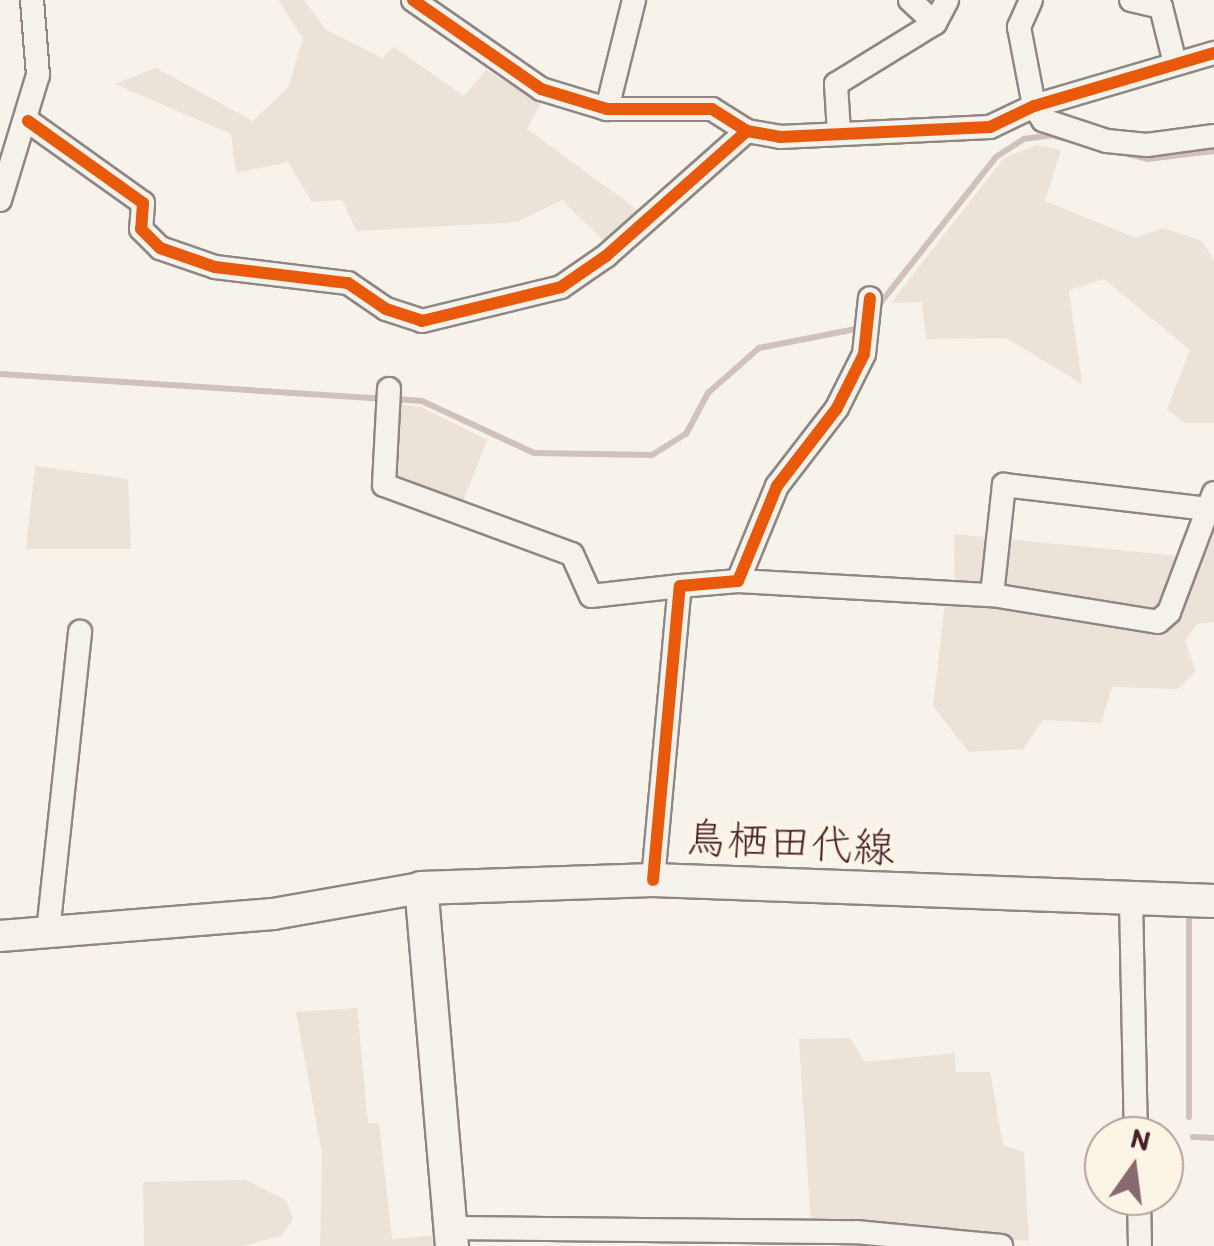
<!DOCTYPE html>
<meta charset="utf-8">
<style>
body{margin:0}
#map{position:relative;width:1214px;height:1246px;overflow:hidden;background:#f7f3ea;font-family:Itim,"Klee One",sans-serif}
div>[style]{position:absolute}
.green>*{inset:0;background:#ebe2d8}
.stream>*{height:6px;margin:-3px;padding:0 3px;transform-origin:3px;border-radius:3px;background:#d0c1ba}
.roads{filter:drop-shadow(2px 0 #908684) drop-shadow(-2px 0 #908684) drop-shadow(0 2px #908684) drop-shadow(0 -2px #908684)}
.minor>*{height:22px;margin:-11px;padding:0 11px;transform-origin:11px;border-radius:11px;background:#f5f2ec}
.tertiary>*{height:30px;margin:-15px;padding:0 15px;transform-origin:15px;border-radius:15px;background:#f5f2ec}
.secondary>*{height:32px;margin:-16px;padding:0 16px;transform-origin:16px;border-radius:16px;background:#f5f2ec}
.cycleway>*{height:12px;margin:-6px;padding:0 6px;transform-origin:6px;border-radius:6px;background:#e8590c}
span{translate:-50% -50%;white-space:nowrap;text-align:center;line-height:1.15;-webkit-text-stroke:8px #fcf5e5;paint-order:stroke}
.street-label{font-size:42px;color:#4a1f2b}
.north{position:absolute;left:1084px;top:1116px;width:100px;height:100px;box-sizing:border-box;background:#fcf5e5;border:2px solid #b59f9b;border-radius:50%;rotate:14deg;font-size:28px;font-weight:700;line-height:40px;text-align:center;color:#4a1f2b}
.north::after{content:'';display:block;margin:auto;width:35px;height:45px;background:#87696e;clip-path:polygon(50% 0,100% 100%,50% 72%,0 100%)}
</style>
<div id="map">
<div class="green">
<i style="clip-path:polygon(278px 0,304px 0,326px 30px,382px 58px,394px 47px,464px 96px,486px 70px,541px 103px,527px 129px,642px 213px,607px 244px,562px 200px,517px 222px,357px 231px,342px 200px,312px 202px,288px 162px,236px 173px,231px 134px,115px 84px,156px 68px,253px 121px,288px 88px,303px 38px)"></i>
<i style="clip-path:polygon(1037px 145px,1061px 150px,1045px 201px,1136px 238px,1162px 228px,1202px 241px,1214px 261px,1214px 423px,1185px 423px,1167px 409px,1190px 350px,1104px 279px,1069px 290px,1082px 384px,1006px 338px,926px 339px,922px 302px,891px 303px,1004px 158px)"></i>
<i style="clip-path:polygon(393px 404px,421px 407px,487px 440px,461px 507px,394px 483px)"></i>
<i style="clip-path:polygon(35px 466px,128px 479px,131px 549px,26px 549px)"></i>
<i style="clip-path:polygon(1214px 524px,1214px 622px,1197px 624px,1185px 641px,1196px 671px,1178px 689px,1112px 687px,1101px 723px,1043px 720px,1023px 749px,969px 752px,933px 706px,945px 603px,955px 583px,954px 534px,1200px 558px)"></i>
<i style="clip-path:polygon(357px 1008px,368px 1123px,379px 1123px,392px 1239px,439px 1235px,439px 1246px,320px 1246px,322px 1154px,296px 1012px)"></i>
<i style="clip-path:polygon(850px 1038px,865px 1062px,955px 1053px,956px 1072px,990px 1072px,1003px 1145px,1024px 1152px,1029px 1241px,811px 1225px,799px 1039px)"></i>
<i style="clip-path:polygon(245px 1180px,286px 1200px,293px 1219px,281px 1236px,242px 1246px,144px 1246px,143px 1182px)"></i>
</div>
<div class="stream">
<i style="left:878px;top:306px;width:190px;rotate:-51.6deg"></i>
<i style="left:996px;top:157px;width:33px;rotate:-33deg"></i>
<i style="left:1024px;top:139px;width:27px;rotate:-8deg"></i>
<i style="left:1051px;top:135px;width:99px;rotate:14deg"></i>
<i style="left:1147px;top:159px;width:67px;rotate:-6.8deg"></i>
<i style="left:0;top:374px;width:384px;rotate:3.7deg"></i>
<i style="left:395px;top:399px;width:27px;rotate:4deg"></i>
<i style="left:422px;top:401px;width:123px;rotate:24.9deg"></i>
<i style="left:534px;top:453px;width:118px;rotate:1deg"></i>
<i style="left:652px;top:455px;width:40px;rotate:-32deg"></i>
<i style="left:686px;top:434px;width:47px;rotate:-61.8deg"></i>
<i style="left:708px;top:393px;width:68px;rotate:-41.4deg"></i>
<i style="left:759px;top:348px;width:104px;rotate:-11.1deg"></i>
<i style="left:1189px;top:1117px;width:204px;rotate:-90deg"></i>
<i style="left:1193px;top:1137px;width:21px;rotate:3deg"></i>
</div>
<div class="roads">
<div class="minor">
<i style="left:413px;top:0;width:156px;rotate:34.8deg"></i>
<i style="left:541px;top:89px;width:69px;rotate:16.9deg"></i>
<i style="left:607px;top:109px;width:105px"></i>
<i style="left:712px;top:109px;width:41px;rotate:32.2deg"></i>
<i style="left:747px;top:131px;width:34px;rotate:10deg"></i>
<i style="left:780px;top:137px;width:210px;rotate:-2.7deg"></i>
<i style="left:990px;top:127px;width:49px;rotate:-25.5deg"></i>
<i style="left:1034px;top:106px;width:188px;rotate:-16.4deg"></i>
<i style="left:910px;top:0;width:34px;rotate:43deg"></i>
<i style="left:935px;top:23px;width:26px;rotate:-62deg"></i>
<i style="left:1031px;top:0;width:30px;rotate:114deg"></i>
<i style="left:1019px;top:27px;width:80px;rotate:79.2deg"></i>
<i style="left:1034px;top:106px;width:17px;rotate:57deg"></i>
<i style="left:1043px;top:120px;width:67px;rotate:18.2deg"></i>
<i style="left:1107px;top:141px;width:40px;rotate:5.7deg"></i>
<i style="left:1147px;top:145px;width:68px;rotate:-7.7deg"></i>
<i style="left:1131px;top:0;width:31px;rotate:13deg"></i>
<i style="left:1161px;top:7px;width:58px;rotate:76deg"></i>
<i style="left:607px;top:109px;width:112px;rotate:-76.1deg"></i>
<i style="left:28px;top:121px;width:141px;rotate:35.5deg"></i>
<i style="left:143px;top:203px;width:26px;rotate:94deg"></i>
<i style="left:141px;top:229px;width:27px;rotate:45deg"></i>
<i style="left:160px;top:248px;width:58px;rotate:19.1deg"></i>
<i style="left:215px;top:267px;width:134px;rotate:6.9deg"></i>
<i style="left:348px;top:283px;width:46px;rotate:34.4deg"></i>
<i style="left:386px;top:309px;width:38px;rotate:18deg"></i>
<i style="left:422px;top:321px;width:143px;rotate:-13.7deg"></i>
<i style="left:561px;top:287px;width:55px;rotate:-34.6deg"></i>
<i style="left:606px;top:256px;width:188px;rotate:-41.6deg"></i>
<i style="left:839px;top:133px;width:49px;rotate:-93.5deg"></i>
<i style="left:836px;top:84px;width:116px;rotate:-31.6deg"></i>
<i style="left:0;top:200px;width:131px;rotate:-73.1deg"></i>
<i style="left:38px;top:75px;width:75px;rotate:-94.6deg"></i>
<i style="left:389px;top:389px;width:96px;rotate:93deg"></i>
<i style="left:384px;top:485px;width:200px;rotate:20.2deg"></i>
<i style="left:572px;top:554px;width:46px;rotate:65.7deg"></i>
<i style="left:591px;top:596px;width:90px;rotate:-6.4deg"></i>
<i style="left:738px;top:581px;width:254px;rotate:3.2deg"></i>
<i style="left:992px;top:595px;width:168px;rotate:9.2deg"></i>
<i style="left:1158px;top:622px;width:15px;rotate:-42deg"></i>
<i style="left:1169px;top:612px;width:127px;rotate:-69.3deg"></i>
<i style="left:992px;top:595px;width:111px;rotate:-83.8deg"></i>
<i style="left:1004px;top:485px;width:205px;rotate:6.7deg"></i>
<i style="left:653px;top:880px;width:295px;rotate:-84.8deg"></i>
<i style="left:680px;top:586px;width:58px;rotate:-4.9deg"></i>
<i style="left:738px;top:581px;width:103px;rotate:-67.7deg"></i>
<i style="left:777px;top:486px;width:98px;rotate:-52.4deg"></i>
<i style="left:837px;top:408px;width:60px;rotate:-63.4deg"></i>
<i style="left:864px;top:354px;width:56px;rotate:-83.9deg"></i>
<i style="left:1131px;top:900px;width:236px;rotate:88.8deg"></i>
<i style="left:48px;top:932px;width:302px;rotate:-83.9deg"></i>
<i style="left:1139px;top:1196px;width:50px;rotate:88.9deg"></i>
<i style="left:451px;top:1228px;width:405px;rotate:0.6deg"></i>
<i style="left:856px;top:1232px;width:146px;rotate:5.5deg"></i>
</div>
<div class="tertiary">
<i style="left:0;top:936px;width:274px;rotate:-4.6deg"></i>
<i style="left:273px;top:914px;width:150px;rotate:-10deg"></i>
</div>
<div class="secondary">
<i style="left:452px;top:1246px;width:359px;rotate:-94.9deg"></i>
<i style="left:421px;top:888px;width:232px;rotate:-2deg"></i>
<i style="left:653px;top:880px;width:561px;rotate:2.14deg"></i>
</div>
</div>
<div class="cycleway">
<i style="left:413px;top:0;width:156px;rotate:34.8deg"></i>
<i style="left:541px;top:89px;width:69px;rotate:16.9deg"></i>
<i style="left:607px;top:109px;width:105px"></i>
<i style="left:712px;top:109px;width:41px;rotate:32.2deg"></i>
<i style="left:747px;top:131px;width:34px;rotate:10deg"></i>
<i style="left:780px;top:137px;width:210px;rotate:-2.7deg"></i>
<i style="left:990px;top:127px;width:49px;rotate:-25.5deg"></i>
<i style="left:1034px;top:106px;width:188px;rotate:-16.4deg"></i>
<i style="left:28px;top:121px;width:141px;rotate:35.5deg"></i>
<i style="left:143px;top:203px;width:26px;rotate:94deg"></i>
<i style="left:141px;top:229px;width:27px;rotate:45deg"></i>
<i style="left:160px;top:248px;width:58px;rotate:19.1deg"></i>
<i style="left:215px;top:267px;width:134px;rotate:6.9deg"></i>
<i style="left:348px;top:283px;width:46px;rotate:34.4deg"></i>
<i style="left:386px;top:309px;width:38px;rotate:18deg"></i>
<i style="left:422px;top:321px;width:143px;rotate:-13.7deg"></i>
<i style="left:561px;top:287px;width:55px;rotate:-34.6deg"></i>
<i style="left:606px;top:256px;width:188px;rotate:-41.6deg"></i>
<i style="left:653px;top:880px;width:295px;rotate:-84.8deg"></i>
<i style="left:680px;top:586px;width:58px;rotate:-4.9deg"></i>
<i style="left:738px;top:581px;width:103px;rotate:-67.7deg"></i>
<i style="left:777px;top:486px;width:98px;rotate:-52.4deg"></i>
<i style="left:837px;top:408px;width:60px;rotate:-63.4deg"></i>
<i style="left:864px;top:354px;width:56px;rotate:-83.9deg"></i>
</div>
<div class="street-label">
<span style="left:790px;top:843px;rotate:3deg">鳥栖田代線</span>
</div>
<div class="north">N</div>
</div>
